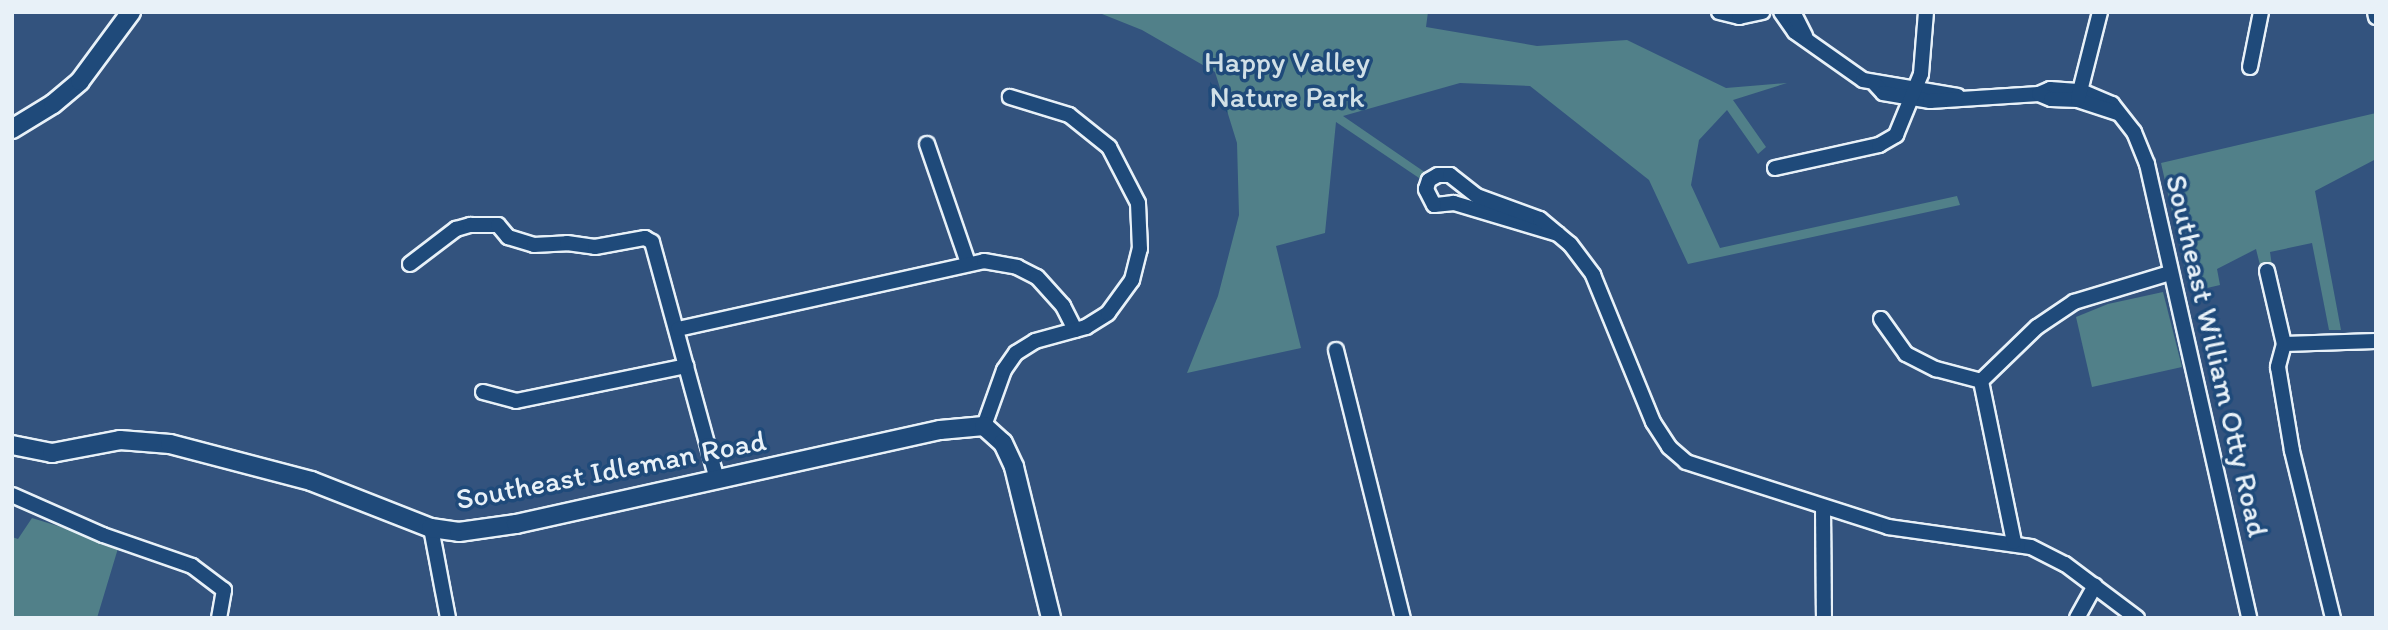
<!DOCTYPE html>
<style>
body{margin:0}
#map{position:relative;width:2388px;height:630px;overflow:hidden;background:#33537e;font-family:Itim,sans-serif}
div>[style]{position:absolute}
.green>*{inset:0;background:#518089}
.roads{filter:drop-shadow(2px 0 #e8f1f8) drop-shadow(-2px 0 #e8f1f8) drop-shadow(0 2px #e8f1f8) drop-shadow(0 -2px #e8f1f8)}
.minor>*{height:14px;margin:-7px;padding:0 7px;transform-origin:7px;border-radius:7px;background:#1f4a7a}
.major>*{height:18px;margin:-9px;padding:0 9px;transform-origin:9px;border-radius:9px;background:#1f4a7a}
span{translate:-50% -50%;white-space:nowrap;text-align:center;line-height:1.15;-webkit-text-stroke:7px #1f4a7a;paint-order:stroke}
.park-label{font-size:30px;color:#d1e0e7}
.street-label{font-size:30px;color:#e8f1f8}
.frame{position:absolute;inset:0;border:14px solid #e8f1f8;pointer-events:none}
</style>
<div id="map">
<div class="green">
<i style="clip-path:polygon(1097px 12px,1428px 12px,1426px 27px,1537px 46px,1627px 40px,1726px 88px,1787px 83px,1733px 100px,1766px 147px,1758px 154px,1727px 110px,1699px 140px,1691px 185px,1720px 248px,1957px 196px,1960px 205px,1688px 264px,1649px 180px,1530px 86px,1460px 83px,1343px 116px,1426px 173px,1422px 180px,1336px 122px,1325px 233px,1276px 246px,1301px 348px,1187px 373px,1218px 296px,1239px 215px,1237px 143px,1215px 72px,1142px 30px)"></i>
<i style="clip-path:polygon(2376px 113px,2376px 159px,2315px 191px,2341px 330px,2329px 330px,2312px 243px,2270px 252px,2272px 266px,2261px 269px,2256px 249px,2217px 269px,2220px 285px,2190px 292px,2161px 163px)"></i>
<i style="clip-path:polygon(2163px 292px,2182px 367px,2092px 387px,2076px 317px,2108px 304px)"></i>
<i style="clip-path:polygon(32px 518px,119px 545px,97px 618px,12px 618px,12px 537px,18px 539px)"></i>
</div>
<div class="roads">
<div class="minor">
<i style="left:1719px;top:12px;width:21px;rotate:14deg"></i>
<i style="left:1739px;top:17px;width:24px;rotate:-12deg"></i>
<i style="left:1781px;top:12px;width:24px;rotate:55deg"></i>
<i style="left:1795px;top:32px;width:83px;rotate:35.2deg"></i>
<i style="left:1863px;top:80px;width:96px;rotate:9.6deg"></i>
<i style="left:1793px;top:12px;width:27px;rotate:63deg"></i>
<i style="left:2375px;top:12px;width:5px;rotate:79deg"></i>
<i style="left:2250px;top:67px;width:56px;rotate:-78.7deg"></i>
<i style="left:1875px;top:84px;width:12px;rotate:48deg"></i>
<i style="left:1883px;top:93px;width:48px;rotate:9.7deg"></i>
<i style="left:1930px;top:101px;width:109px;rotate:-3.7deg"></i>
<i style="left:2039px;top:94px;width:12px;rotate:-24deg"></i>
<i style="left:2050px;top:89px;width:31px;rotate:4deg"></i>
<i style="left:2081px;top:91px;width:34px;rotate:23deg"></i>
<i style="left:2112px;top:104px;width:36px;rotate:52deg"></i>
<i style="left:2134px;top:132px;width:35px;rotate:68deg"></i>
<i style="left:2147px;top:164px;width:465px;rotate:77.3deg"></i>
<i style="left:2039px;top:94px;width:13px;rotate:23deg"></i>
<i style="left:2051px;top:99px;width:27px;rotate:2deg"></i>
<i style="left:2078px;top:100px;width:41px;rotate:18.4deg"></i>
<i style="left:2078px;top:99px;width:90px;rotate:-75.8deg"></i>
<i style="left:927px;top:144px;width:126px;rotate:71deg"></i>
<i style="left:1775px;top:168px;width:107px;rotate:-12.5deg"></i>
<i style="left:1879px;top:145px;width:20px;rotate:-30deg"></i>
<i style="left:1896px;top:135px;width:66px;rotate:-67.7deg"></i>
<i style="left:1921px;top:74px;width:62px;rotate:-85.4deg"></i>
<i style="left:1558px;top:234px;width:109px;rotate:-163.4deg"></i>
<i style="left:1454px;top:203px;width:20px;rotate:174deg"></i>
<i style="left:1434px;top:205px;width:18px;rotate:-117deg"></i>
<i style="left:1426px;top:189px;width:9px;rotate:-72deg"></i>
<i style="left:1429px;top:180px;width:10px;rotate:-29deg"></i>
<i style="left:1438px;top:175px;width:12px"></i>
<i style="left:1450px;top:175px;width:34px;rotate:38deg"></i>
<i style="left:1477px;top:196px;width:67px;rotate:20.1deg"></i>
<i style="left:1540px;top:219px;width:39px;rotate:40deg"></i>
<i style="left:1570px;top:244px;width:39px;rotate:53deg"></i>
<i style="left:1593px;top:275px;width:159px;rotate:67.8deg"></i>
<i style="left:1653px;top:422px;width:30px;rotate:57deg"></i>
<i style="left:1669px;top:447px;width:23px;rotate:41deg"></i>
<i style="left:1686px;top:462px;width:212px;rotate:17.8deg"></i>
<i style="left:1888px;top:527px;width:144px;rotate:8deg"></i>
<i style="left:2031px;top:547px;width:38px;rotate:27deg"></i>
<i style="left:2065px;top:564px;width:90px;rotate:36.9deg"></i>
<i style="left:410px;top:264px;width:58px;rotate:-37.3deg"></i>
<i style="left:456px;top:229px;width:15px;rotate:-16deg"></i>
<i style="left:470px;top:225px;width:28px"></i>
<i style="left:498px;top:225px;width:16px;rotate:50deg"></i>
<i style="left:508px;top:237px;width:27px;rotate:17deg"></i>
<i style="left:534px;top:245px;width:33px;rotate:-3deg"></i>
<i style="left:567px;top:243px;width:28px;rotate:8deg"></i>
<i style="left:595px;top:247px;width:51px;rotate:-10.2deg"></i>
<i style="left:645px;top:238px;width:8px;rotate:30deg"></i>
<i style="left:652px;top:242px;width:246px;rotate:74.7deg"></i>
<i style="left:2267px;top:271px;width:75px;rotate:76.9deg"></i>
<i style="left:1881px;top:319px;width:43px;rotate:54.5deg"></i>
<i style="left:1906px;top:354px;width:34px;rotate:27deg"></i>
<i style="left:1936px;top:369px;width:47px;rotate:14.9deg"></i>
<i style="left:678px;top:329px;width:313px;rotate:-12.5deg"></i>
<i style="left:984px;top:261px;width:34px;rotate:10deg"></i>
<i style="left:1017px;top:267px;width:22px;rotate:27deg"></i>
<i style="left:1037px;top:277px;width:39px;rotate:48deg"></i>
<i style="left:1063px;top:306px;width:27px;rotate:63deg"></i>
<i style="left:2284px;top:344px;width:24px;rotate:105deg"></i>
<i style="left:2278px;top:367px;width:85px;rotate:80.5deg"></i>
<i style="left:2292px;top:451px;width:172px;rotate:76.2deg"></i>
<i style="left:2284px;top:344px;width:92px;rotate:-1.9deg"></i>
<i style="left:1336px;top:350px;width:276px;rotate:76deg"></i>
<i style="left:483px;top:392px;width:34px;rotate:15deg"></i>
<i style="left:516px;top:401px;width:174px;rotate:-11.6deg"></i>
<i style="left:984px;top:426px;width:59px;rotate:-70.3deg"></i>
<i style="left:1004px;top:370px;width:21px;rotate:-55deg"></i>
<i style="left:1016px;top:353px;width:22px;rotate:-32deg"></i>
<i style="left:1035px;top:341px;width:53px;rotate:-15.4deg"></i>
<i style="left:1086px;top:327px;width:26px;rotate:-32deg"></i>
<i style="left:1108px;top:313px;width:41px;rotate:-54deg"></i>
<i style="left:1132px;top:280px;width:32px;rotate:-76deg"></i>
<i style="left:1140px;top:249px;width:46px;rotate:-92.5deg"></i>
<i style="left:1138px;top:203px;width:63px;rotate:-117.4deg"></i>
<i style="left:1109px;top:147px;width:51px;rotate:-141.3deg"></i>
<i style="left:1069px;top:115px;width:62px;rotate:-163deg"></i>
<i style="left:12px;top:495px;width:99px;rotate:23.7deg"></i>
<i style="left:103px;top:535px;width:94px;rotate:19.2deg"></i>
<i style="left:192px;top:566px;width:40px;rotate:37deg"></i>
<i style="left:224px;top:590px;width:28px;rotate:100deg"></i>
<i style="left:1823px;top:508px;width:110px;rotate:89.5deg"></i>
<i style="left:431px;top:528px;width:92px;rotate:79.3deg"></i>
<i style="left:2014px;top:542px;width:164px;rotate:-101.6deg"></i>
<i style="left:1981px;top:381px;width:78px;rotate:-44deg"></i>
<i style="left:2037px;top:327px;width:45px;rotate:-34deg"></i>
<i style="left:2074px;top:302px;width:100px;rotate:-16.8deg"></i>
<i style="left:2077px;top:618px;width:37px;rotate:-61deg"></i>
</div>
<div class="major">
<i style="left:12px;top:129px;width:48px;rotate:-31.4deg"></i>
<i style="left:53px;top:104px;width:35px;rotate:-40deg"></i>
<i style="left:80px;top:81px;width:86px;rotate:-53.5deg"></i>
<i style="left:12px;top:445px;width:41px;rotate:11.3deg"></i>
<i style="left:52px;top:453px;width:69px;rotate:-10.8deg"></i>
<i style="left:120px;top:440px;width:50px;rotate:4.6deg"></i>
<i style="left:170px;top:444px;width:146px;rotate:14.7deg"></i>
<i style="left:311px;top:481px;width:129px;rotate:21.4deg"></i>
<i style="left:431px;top:528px;width:28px;rotate:8deg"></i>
<i style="left:459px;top:532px;width:58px;rotate:-8deg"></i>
<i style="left:516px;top:524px;width:434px;rotate:-12.5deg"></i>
<i style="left:940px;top:430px;width:44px;rotate:-5.2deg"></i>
<i style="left:984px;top:426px;width:25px;rotate:42deg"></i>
<i style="left:1003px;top:443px;width:26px;rotate:65deg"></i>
<i style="left:1014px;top:467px;width:155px;rotate:76.2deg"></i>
</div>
</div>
<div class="park-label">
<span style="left:1287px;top:79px">Happy Valley<br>Nature Park</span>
</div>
<div class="street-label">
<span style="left:2217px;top:356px;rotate:77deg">Southeast William Otty Road</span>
<span style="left:611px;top:470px;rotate:-11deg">Southeast Idleman Road</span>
</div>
<div class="frame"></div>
</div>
